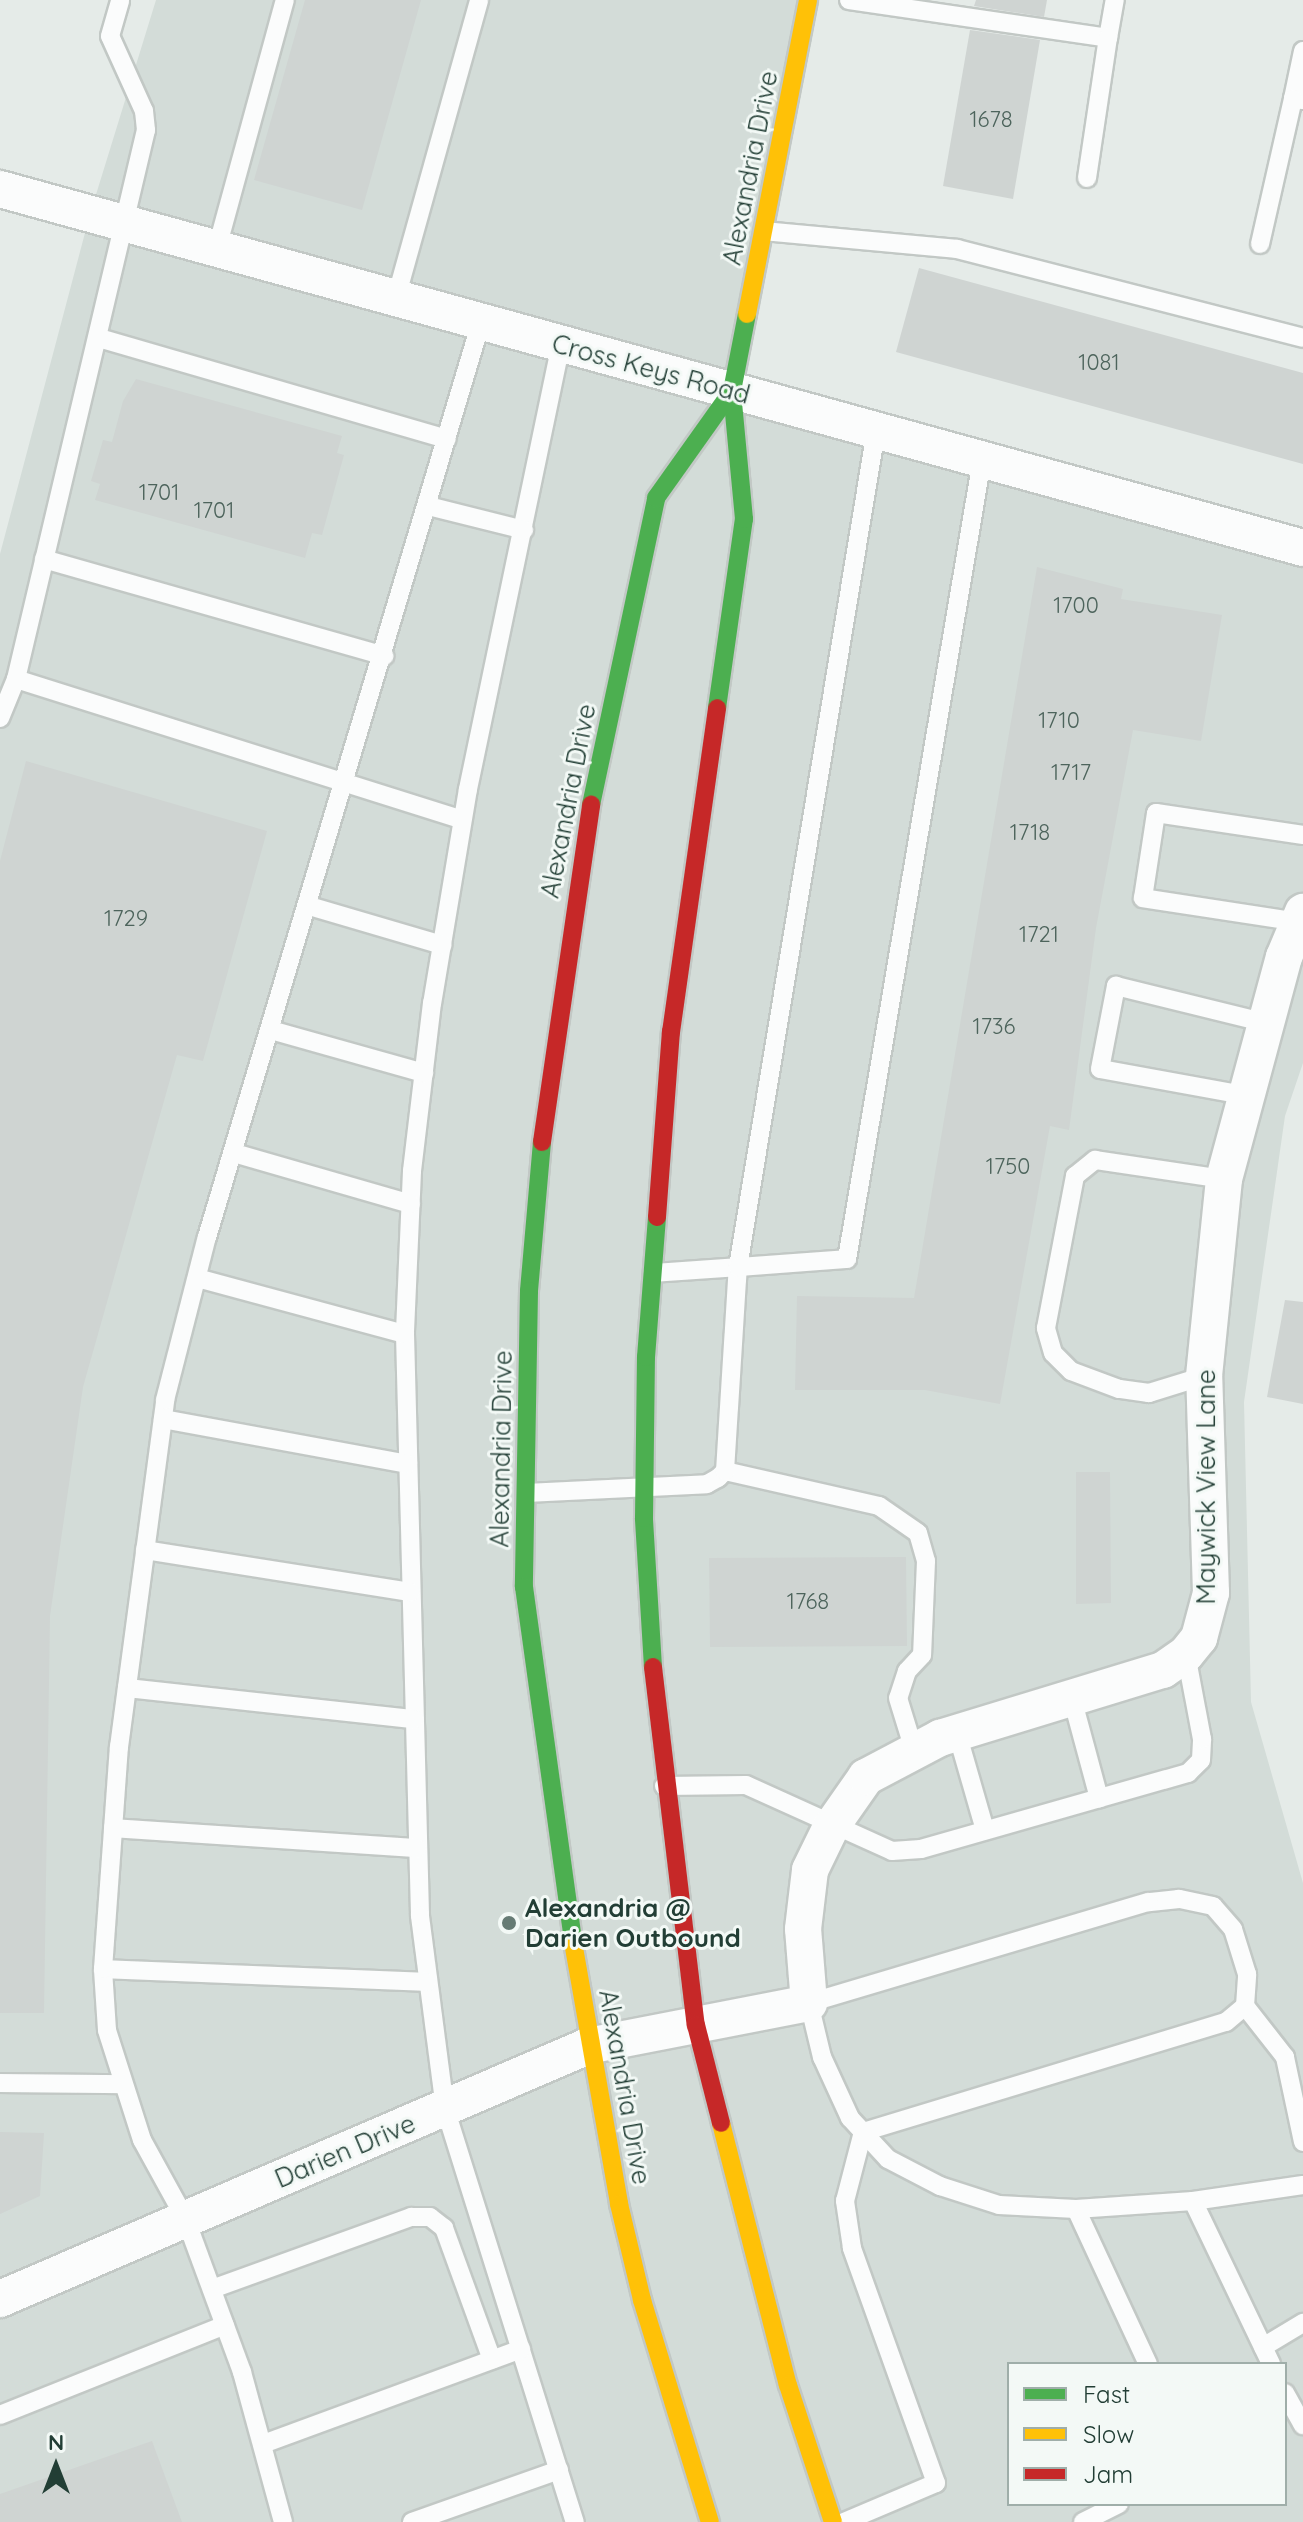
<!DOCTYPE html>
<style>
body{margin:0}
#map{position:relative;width:1303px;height:2522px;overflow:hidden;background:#e5ebe8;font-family:Quicksand,sans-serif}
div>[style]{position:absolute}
.built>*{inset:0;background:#d3dcd8}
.building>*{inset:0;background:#cfd4d2}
.roads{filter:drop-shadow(2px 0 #c2c8c5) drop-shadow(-2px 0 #c2c8c5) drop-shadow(0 2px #c2c8c5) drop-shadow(0 -2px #c2c8c5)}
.lane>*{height:18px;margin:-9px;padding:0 9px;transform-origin:9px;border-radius:9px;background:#fbfcfc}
.street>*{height:36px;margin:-18px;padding:0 18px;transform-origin:18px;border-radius:18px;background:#fbfcfc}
.fast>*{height:18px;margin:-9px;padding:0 9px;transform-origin:9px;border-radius:9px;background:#4caf50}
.slow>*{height:18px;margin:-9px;padding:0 9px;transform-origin:9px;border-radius:9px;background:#ffc107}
.jam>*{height:18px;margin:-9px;padding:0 9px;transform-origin:9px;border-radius:9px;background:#c62828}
.dots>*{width:22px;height:22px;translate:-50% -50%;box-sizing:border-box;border:4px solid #f3f9f6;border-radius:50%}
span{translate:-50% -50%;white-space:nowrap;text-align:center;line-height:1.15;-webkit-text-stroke:6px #f3f9f6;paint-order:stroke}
.number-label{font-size:22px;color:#4d645c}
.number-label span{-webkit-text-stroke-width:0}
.street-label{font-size:26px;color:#223e35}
.poi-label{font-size:26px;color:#223e35;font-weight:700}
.left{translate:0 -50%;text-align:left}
.legend{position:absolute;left:1007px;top:2362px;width:280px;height:144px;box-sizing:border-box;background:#f3f9f6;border:2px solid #9faea9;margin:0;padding:10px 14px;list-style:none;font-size:24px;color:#223e35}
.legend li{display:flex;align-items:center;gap:16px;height:40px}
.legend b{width:40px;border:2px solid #9faea9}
.north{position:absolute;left:16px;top:2426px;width:80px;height:80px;-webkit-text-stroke:6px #f3f9f6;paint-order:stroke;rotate:0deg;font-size:22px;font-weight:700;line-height:32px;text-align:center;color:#223e35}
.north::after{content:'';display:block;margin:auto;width:28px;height:36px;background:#223e35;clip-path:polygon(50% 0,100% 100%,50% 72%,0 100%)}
</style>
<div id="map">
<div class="built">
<i style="clip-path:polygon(evenodd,156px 0,805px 0,732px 391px,1303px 548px,1303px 1063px,1285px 1116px,1244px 1402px,1251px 1702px,1303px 1883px,1303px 2522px,0 2522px,0 554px,90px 214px,156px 0,1009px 2364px,1285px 2364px,1285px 2504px,1009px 2504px,1009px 2364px)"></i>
</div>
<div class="building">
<i style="clip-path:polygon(305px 0,421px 0,362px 210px,254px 180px)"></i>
<i style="clip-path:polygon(976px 0,1047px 0,1044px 17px,974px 6px)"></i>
<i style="clip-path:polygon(970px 30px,1040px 40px,1013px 199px,943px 186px)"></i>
<i style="clip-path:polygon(919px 268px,1303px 373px,1303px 464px,896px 352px)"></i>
<i style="clip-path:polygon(136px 379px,342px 436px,337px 453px,344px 455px,322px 535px,312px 533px,305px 558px,95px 500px,100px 484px,91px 481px,103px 440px,112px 442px,123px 401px)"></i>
<i style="clip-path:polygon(1037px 567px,1123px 589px,1121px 599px,1222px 615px,1201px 741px,1133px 730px,1096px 928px,1069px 1130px,1050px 1126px,1000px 1404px,925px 1390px,795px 1390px,797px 1296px,914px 1298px)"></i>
<i style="clip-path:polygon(26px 761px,267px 831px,203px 1061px,177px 1055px,83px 1387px,50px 1616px,44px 2013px,0 2013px,0 861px)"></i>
<i style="clip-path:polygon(1285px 1300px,1303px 1302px,1303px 1404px,1267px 1397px)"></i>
<i style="clip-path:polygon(1076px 1472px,1110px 1472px,1111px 1603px,1076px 1604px)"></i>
<i style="clip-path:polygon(906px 1557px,907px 1646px,710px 1647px,709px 1558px)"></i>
<i style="clip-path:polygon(0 2132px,44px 2133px,40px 2196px,0 2214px)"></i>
<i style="clip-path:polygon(152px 2441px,182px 2522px,0 2522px,0 2494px)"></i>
</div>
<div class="roads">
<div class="lane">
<i style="left:849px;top:0;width:262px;rotate:8.3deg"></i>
<i style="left:1108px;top:38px;width:39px;rotate:-80deg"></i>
<i style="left:1303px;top:51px;width:49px;rotate:101.8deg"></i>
<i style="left:1293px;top:99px;width:10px;rotate:6deg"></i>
<i style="left:1087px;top:178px;width:142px;rotate:-81.5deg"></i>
<i style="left:764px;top:231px;width:194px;rotate:5.3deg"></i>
<i style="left:957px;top:249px;width:357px;rotate:14.4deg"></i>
<i style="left:1260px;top:244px;width:149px;rotate:-77.2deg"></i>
<i style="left:217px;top:248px;width:257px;rotate:-74.7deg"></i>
<i style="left:396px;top:298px;width:309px;rotate:-74.4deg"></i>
<i style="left:99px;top:338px;width:362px;rotate:16.2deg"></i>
<i style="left:561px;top:344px;width:455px;rotate:101.8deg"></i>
<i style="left:468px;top:789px;width:217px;rotate:99.5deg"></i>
<i style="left:432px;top:1003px;width:169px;rotate:96.8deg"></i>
<i style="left:412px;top:1171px;width:163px;rotate:92.5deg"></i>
<i style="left:405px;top:1334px;width:582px;rotate:88.52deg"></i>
<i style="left:420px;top:1916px;width:194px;rotate:82.6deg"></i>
<i style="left:445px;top:2108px;width:434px;rotate:72.6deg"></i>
<i style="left:428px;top:506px;width:99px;rotate:14deg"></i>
<i style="left:44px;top:559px;width:354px;rotate:15.9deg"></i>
<i style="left:16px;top:679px;width:468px;rotate:17.5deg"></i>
<i style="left:0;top:718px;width:42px;rotate:-67.7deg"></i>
<i style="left:16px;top:679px;width:564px;rotate:-76.68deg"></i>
<i style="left:146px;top:130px;width:19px;rotate:-96deg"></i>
<i style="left:144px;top:111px;width:82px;rotate:-114.4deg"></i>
<i style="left:110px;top:36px;width:37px;rotate:-74deg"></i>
<i style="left:309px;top:906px;width:139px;rotate:16.3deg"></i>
<i style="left:1299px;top:922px;width:158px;rotate:-171.3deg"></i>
<i style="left:1143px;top:898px;width:86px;rotate:-81.3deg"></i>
<i style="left:1156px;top:813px;width:149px;rotate:8.5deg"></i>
<i style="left:271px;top:1030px;width:159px;rotate:15.7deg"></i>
<i style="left:1249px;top:1096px;width:151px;rotate:-169.7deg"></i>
<i style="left:1100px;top:1069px;width:85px;rotate:-79.1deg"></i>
<i style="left:1116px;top:986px;width:155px;rotate:13.8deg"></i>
<i style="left:234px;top:1153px;width:184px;rotate:16.1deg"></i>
<i style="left:653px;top:1273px;width:85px;rotate:-4deg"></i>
<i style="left:738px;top:1267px;width:847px;rotate:-80.63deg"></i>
<i style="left:197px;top:1278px;width:215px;rotate:15.1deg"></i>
<i style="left:1204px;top:1376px;width:58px;rotate:162.8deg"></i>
<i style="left:1149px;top:1393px;width:30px;rotate:-172deg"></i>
<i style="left:1119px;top:1389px;width:51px;rotate:-159.4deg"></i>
<i style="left:1071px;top:1371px;width:25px;rotate:-135deg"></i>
<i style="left:1053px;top:1353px;width:26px;rotate:-106deg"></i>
<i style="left:1046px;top:1328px;width:155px;rotate:-79.2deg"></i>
<i style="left:1075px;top:1176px;width:26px;rotate:-39deg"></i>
<i style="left:1095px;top:1160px;width:130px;rotate:8.4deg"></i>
<i style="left:163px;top:1419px;width:249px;rotate:10.4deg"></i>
<i style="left:725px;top:1471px;width:158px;rotate:12.8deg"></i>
<i style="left:879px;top:1506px;width:47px;rotate:34.7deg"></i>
<i style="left:918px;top:1533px;width:29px;rotate:74deg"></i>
<i style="left:926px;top:1561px;width:94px;rotate:92.4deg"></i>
<i style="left:922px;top:1655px;width:22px;rotate:133deg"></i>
<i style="left:907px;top:1671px;width:28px;rotate:108deg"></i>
<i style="left:898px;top:1698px;width:54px;rotate:72.9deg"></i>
<i style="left:526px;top:1493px;width:181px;rotate:-2.8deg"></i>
<i style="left:707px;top:1484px;width:13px;rotate:-29deg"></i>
<i style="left:718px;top:1478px;width:10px;rotate:-45deg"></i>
<i style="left:725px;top:1471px;width:204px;rotate:-86.4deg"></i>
<i style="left:738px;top:1267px;width:109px;rotate:-4.2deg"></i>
<i style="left:847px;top:1259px;width:810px;rotate:-80.41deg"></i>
<i style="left:145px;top:1550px;width:269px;rotate:9deg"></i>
<i style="left:127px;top:1688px;width:289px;rotate:6.2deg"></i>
<i style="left:1072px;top:1698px;width:104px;rotate:74.9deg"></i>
<i style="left:957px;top:1733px;width:101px;rotate:73.9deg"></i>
<i style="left:664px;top:1786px;width:82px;rotate:-0.7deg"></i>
<i style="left:746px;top:1785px;width:160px;rotate:24.3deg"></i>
<i style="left:892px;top:1851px;width:29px;rotate:-4deg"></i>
<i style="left:921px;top:1849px;width:278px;rotate:-15.9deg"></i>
<i style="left:1188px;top:1773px;width:18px;rotate:-45deg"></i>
<i style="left:1201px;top:1760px;width:21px;rotate:-87deg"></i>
<i style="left:1202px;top:1739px;width:86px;rotate:-100.7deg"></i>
<i style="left:113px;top:1828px;width:305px;rotate:3.8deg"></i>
<i style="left:103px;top:1969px;width:324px;rotate:2.3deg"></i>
<i style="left:0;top:2083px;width:121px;rotate:0.5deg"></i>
<i style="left:1303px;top:2142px;width:87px;rotate:-102deg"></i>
<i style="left:1285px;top:2057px;width:65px;rotate:-128.1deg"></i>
<i style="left:1245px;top:2006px;width:32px;rotate:-86deg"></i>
<i style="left:1247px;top:1974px;width:47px;rotate:-107.3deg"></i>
<i style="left:1233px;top:1929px;width:30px;rotate:-131deg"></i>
<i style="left:1213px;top:1906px;width:35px;rotate:-168deg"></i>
<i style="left:1179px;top:1899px;width:31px;rotate:174deg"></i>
<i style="left:1148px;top:1902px;width:354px;rotate:163.4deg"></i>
<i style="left:809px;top:2003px;width:56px;rotate:76.5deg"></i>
<i style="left:822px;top:2057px;width:67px;rotate:65.3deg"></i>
<i style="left:850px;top:2118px;width:56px;rotate:47.2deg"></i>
<i style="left:888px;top:2159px;width:59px;rotate:27.4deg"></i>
<i style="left:940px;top:2186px;width:62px;rotate:17.9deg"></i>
<i style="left:999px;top:2205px;width:77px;rotate:3deg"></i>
<i style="left:1076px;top:2209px;width:117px;rotate:-3.9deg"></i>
<i style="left:1193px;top:2201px;width:111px;rotate:-8.3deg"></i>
<i style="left:1193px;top:2201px;width:181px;rotate:64.4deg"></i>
<i style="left:1076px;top:2209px;width:171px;rotate:65.1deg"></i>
<i style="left:212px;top:2289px;width:212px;rotate:-19.9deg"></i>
<i style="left:411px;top:2217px;width:19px"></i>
<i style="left:430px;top:2217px;width:18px;rotate:38deg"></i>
<i style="left:444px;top:2228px;width:140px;rotate:70deg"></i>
<i style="left:1263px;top:2347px;width:47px;rotate:-31deg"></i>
<i style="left:1285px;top:2393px;width:37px;rotate:61deg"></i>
<i style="left:0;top:2415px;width:242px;rotate:-21.8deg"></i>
<i style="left:263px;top:2444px;width:275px;rotate:-20.2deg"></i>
<i style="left:283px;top:2522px;width:156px;rotate:-105.3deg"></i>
<i style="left:242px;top:2372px;width:162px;rotate:-110.2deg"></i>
<i style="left:186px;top:2220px;width:91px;rotate:-118.8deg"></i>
<i style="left:142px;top:2140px;width:115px;rotate:-107.7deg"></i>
<i style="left:107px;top:2030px;width:61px;rotate:-93.8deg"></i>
<i style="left:103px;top:1969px;width:223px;rotate:-85.9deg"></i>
<i style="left:119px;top:1747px;width:350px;rotate:-82.4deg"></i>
<i style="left:165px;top:1400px;width:168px;rotate:-75.6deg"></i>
<i style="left:207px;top:1237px;width:955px;rotate:-73.33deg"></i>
<i style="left:412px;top:2522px;width:156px;rotate:-19.5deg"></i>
<i style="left:844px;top:2522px;width:100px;rotate:-23deg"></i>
<i style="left:936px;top:2483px;width:250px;rotate:-109.7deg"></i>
<i style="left:852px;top:2248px;width:48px;rotate:-98.5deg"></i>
<i style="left:845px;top:2201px;width:71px;rotate:-75.4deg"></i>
<i style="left:863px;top:2132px;width:379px;rotate:-16.9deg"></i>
<i style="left:1226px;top:2022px;width:25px;rotate:-40deg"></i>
<i style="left:1083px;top:2522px;width:40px;rotate:-26.6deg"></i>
</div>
<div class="street">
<i style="left:0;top:189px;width:1352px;rotate:15.4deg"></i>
<i style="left:0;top:2299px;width:640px;rotate:-23.28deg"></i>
<i style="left:588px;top:2046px;width:225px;rotate:-11deg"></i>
<i style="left:809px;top:2003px;width:74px;rotate:-94.6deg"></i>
<i style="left:803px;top:1929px;width:59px;rotate:-83.2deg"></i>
<i style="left:810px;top:1870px;width:48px;rotate:-64deg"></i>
<i style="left:831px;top:1827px;width:61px;rotate:-55deg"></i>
<i style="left:866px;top:1777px;width:84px;rotate:-27.8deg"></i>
<i style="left:940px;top:1738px;width:233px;rotate:-17deg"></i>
<i style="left:1163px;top:1670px;width:28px;rotate:-35deg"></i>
<i style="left:1186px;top:1654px;width:21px;rotate:-51deg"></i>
<i style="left:1199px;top:1638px;width:47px;rotate:-75.1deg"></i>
<i style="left:1211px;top:1593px;width:217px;rotate:-91.8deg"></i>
<i style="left:1204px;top:1376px;width:198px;rotate:-84.2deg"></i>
<i style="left:1224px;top:1179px;width:230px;rotate:-74.9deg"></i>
<i style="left:1284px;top:957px;width:49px;rotate:-67.1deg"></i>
</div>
<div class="fast">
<i style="left:717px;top:708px;width:191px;rotate:-81.9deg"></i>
<i style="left:744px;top:519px;width:129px;rotate:-95.4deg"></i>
<i style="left:732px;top:391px;width:78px;rotate:-79deg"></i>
<i style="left:591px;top:805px;width:314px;rotate:-78deg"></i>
<i style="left:656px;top:498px;width:131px;rotate:-54.6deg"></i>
<i style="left:542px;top:1142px;width:150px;rotate:95deg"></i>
<i style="left:529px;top:1291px;width:296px;rotate:91deg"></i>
<i style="left:524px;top:1587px;width:358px;rotate:82.1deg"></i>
<i style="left:653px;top:1667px;width:149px;rotate:-93.5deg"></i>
<i style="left:644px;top:1518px;width:161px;rotate:-89.3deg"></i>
<i style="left:646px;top:1357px;width:140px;rotate:-85.5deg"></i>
</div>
<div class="slow">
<i style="left:747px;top:314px;width:320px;rotate:-79deg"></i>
<i style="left:573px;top:1942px;width:266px;rotate:80deg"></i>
<i style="left:619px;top:2204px;width:99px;rotate:76.5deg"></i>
<i style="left:642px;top:2300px;width:232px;rotate:73deg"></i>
<i style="left:721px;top:2123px;width:270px;rotate:75.7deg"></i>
<i style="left:788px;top:2385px;width:144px;rotate:71.8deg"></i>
</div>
<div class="jam">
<i style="left:542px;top:1142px;width:341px;rotate:-81.7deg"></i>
<i style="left:657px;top:1217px;width:186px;rotate:-85.7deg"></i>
<i style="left:671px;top:1032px;width:327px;rotate:-81.9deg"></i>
<i style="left:653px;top:1667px;width:361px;rotate:83.2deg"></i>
<i style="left:696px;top:2025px;width:101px;rotate:75.7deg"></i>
</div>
</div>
<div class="dots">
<i style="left:509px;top:1923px;background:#667b74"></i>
</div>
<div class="number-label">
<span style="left:991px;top:120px">1678</span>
<span style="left:1099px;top:363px">1081</span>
<span style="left:159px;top:493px">1701</span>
<span style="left:214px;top:511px">1701</span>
<span style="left:1076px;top:606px">1700</span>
<span style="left:1059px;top:721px">1710</span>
<span style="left:1071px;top:773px">1717</span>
<span style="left:1030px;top:833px">1718</span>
<span style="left:126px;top:919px">1729</span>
<span style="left:1039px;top:935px">1721</span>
<span style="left:994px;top:1027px">1736</span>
<span style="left:1008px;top:1167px">1750</span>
<span style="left:808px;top:1602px">1768</span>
</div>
<div class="street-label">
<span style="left:750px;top:168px;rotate:-79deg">Alexandria Drive</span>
<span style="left:651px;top:369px;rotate:15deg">Cross Keys Road</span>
<span style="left:568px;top:801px;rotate:-79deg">Alexandria Drive</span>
<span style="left:501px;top:1449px;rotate:-89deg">Alexandria Drive</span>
<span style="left:1206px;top:1487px;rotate:-90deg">Maywick View Lane</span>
<span style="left:625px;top:2087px;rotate:80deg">Alexandria Drive</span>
<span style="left:345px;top:2151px;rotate:-23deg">Darien Drive</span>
</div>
<div class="poi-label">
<span class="left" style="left:525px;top:1923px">Alexandria @<br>Darien Outbound</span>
</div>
<ul class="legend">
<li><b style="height:10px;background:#4caf50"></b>Fast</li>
<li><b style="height:10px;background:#ffc107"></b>Slow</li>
<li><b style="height:10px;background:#c62828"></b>Jam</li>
</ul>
<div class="north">N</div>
</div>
